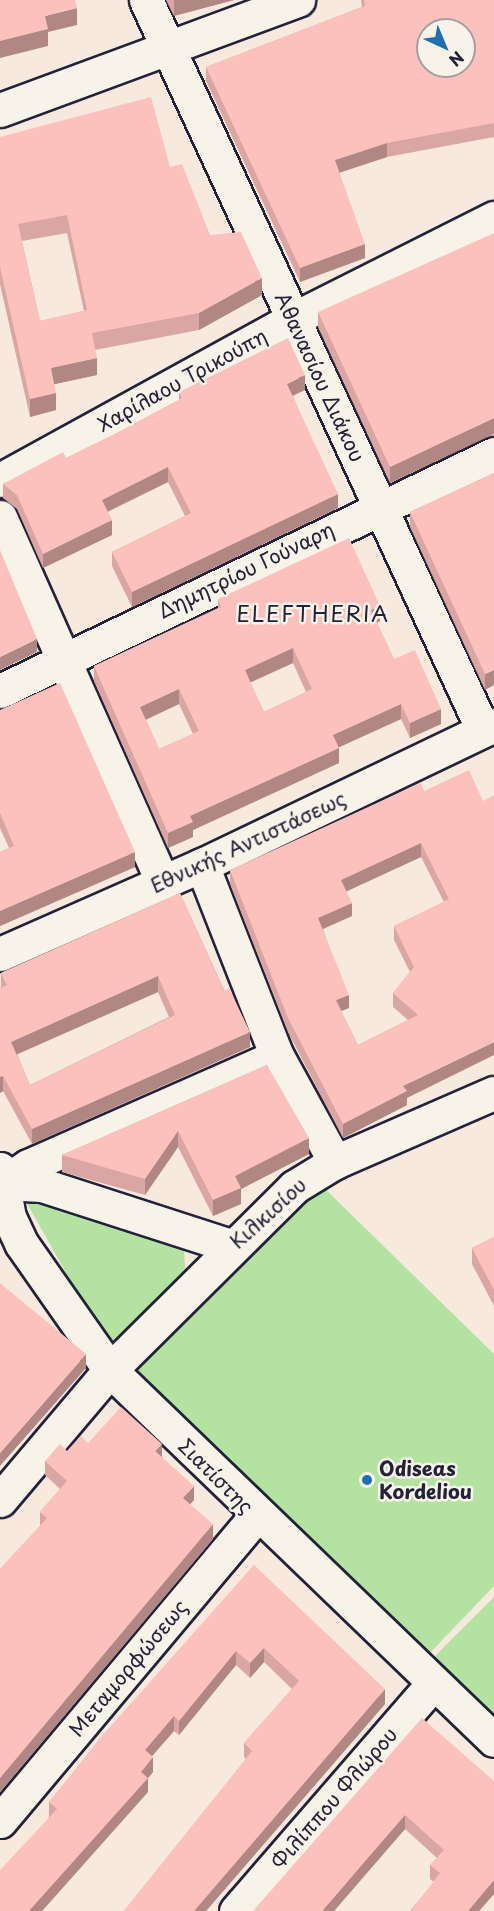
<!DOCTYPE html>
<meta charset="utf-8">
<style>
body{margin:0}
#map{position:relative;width:494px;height:1911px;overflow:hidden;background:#f8e9df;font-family:"Playpen Sans",sans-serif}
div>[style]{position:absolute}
.green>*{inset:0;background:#b3e2a1}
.roads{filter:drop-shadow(2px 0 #22223b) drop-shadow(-2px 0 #22223b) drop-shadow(0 2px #22223b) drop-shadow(0 -2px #22223b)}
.street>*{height:33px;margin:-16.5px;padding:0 16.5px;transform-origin:16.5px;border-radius:16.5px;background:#f7f3e8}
.secondary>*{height:33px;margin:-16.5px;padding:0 16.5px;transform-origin:16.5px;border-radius:16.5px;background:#f7f3e8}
.wall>*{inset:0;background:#daa6a3}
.shaded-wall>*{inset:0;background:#b18784}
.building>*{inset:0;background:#fdc1bd}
.dots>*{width:16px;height:16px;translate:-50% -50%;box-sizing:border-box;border:3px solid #f7f3e8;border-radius:50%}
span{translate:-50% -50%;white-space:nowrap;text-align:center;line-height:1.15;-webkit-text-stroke:5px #f7f3e8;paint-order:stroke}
.street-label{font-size:20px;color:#22223b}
.poi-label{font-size:20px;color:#22223b;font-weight:700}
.left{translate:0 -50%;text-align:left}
.quarter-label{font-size:22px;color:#22223b;letter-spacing:1.5px}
.north{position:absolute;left:416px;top:18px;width:60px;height:60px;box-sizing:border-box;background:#f7f3e8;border:2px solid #a29fa3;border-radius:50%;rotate:136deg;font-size:16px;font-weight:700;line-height:24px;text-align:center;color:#22223b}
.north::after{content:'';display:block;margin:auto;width:21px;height:27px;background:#1f6fb2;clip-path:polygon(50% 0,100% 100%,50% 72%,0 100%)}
</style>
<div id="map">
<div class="green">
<i style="clip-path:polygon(318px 1182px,494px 1354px,494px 1586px,424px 1659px,131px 1374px)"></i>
<i style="clip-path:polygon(25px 1200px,171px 1238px,184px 1247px,185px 1269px,109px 1349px)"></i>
<i style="clip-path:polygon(494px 1597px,494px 1720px,430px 1661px)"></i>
</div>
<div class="roads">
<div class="street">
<i style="left:146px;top:0;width:804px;rotate:65.22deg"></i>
<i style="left:0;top:110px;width:318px;rotate:-20.3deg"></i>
<i style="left:0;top:480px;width:334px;rotate:-28.8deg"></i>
<i style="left:293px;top:319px;width:225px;rotate:-26.7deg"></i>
<i style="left:0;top:517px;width:401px;rotate:66deg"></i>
<i style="left:0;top:691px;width:548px;rotate:-25.63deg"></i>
<i style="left:202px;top:865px;width:205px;rotate:68.6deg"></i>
<i style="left:277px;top:1056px;width:121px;rotate:61.3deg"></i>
<i style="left:2px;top:1183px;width:40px;rotate:2.9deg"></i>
<i style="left:42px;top:1185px;width:199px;rotate:17.9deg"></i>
<i style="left:0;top:1185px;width:34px;rotate:-34deg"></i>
<i style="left:28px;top:1166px;width:272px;rotate:-23.8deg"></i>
<i style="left:0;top:1500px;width:170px;rotate:-49.8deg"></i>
<i style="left:110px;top:1370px;width:260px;rotate:-44.8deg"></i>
<i style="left:294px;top:1187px;width:48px;rotate:-31.4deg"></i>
<i style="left:335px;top:1162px;width:173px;rotate:-23.5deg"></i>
<i style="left:0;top:1821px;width:398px;rotate:-50deg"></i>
</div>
<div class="secondary">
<i style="left:0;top:954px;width:221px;rotate:-23.8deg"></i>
<i style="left:202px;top:865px;width:324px;rotate:-25.6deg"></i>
<i style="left:0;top:1169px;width:49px;rotate:79.4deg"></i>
<i style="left:9px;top:1217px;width:29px;rotate:65deg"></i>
<i style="left:21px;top:1243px;width:155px;rotate:55deg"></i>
<i style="left:110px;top:1370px;width:533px;rotate:43.94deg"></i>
<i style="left:236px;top:1911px;width:299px;rotate:-49.1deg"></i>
</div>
</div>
<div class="wall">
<i style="clip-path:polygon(166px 0,234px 0,174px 16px)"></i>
<i style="clip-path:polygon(361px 0,494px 0,494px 137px,387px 157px,339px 173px,365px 258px,300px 282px,206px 81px,206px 67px,362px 7px)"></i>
<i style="clip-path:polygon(evenodd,0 137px,170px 167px,210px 235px,262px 295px,199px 330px,95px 350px,97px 375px,54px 384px,56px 410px,30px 417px,0 284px,0 137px,67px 233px,84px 311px,40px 321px,22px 241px,67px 233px)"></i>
<i style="clip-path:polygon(318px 312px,486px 437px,390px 483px,318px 327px)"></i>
<i style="clip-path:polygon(305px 390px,293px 396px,338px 508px,132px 607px,112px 566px,112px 552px,185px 516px,168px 482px,108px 512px,112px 535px,43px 568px,17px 509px,3px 498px,3px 484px,66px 458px,113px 435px,179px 400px,179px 392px)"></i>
<i style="clip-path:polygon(494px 473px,485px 690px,410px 527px,410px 512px)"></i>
<i style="clip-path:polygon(evenodd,218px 599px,380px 621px,377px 623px,394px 659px,441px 724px,410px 738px,401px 719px,339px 747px,339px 763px,193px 830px,193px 837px,168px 848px,94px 681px,94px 666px,218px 608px,218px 599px,293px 663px,306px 692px,264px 712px,250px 682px,293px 663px,218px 599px,179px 704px,193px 734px,159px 749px,146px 720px,179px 704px)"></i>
<i style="clip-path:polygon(0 710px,135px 867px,0 926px,0 852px,9px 848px,0 828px)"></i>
<i style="clip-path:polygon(evenodd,424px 791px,483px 801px,407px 1098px,407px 1105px,343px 1138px,288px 1032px,230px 884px,230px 870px,424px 791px,421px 857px,444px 902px,394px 926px,394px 940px,410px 972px,393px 993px,393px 1007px,408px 1020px,358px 1045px,341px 1011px,349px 1008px,323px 929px,352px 916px,346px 891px,421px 857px)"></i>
<i style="clip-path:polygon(evenodd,180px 893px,250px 1047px,32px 1144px,3px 1091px,0 1093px,0 988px,1px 987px,1px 973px,180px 893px,158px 992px,169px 1017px,30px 1085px,17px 1054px,158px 992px)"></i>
<i style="clip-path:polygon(267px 1065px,309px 1154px,241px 1189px,241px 1204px,213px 1216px,178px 1147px,145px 1195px,62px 1172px,62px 1155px)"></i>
<i style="clip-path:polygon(494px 1237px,494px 1306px,472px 1264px,472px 1248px)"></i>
<i style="clip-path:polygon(88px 1443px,162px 1457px,194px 1500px,190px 1504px,213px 1539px,0 1792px,0 1569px,40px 1526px,40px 1512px,60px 1489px,45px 1475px,45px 1461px,67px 1451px)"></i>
<i style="clip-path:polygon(254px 1565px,385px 1704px,206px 1911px,124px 1911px,246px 1759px,244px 1757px,244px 1743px,292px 1689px,264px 1662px,250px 1678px,236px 1665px,179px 1735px,174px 1731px,152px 1756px,153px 1772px,148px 1778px,148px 1792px,42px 1911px,0 1911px,49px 1817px,49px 1802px)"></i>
<i style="clip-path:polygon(422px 1718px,494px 1894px,479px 1911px,410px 1911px,434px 1882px,430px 1879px,430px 1865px,437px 1858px,405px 1829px,334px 1911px)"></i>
</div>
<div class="shaded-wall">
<i style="clip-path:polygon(174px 0,234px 0,174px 16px)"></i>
<i style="clip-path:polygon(77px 8px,77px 25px,48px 32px,48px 46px,0 58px,0 41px,45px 16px)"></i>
<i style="clip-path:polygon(387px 143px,387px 157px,335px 174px,335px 160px)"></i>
<i style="clip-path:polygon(365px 244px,365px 258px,300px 282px,300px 268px)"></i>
<i style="clip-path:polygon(262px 278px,262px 295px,199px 330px,199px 313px)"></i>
<i style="clip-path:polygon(97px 358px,97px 375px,51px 385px,51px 368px)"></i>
<i style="clip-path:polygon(305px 375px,305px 390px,287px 398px,287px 384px)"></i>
<i style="clip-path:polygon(56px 393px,56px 410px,30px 417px,30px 399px)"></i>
<i style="clip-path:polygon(494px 418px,494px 434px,390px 483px,390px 467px)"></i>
<i style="clip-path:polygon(168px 467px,168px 482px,102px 514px,102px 500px)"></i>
<i style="clip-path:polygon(338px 494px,338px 508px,132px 607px,132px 592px)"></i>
<i style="clip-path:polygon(112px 520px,112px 535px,43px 568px,43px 554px)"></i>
<i style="clip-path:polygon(380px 606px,380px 621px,371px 625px,371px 610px)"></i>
<i style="clip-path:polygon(37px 639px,37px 652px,0 670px,0 657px)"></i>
<i style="clip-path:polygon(293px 648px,293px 663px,245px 685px,245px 670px)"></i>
<i style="clip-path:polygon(494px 670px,494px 685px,485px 690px,485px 674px)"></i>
<i style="clip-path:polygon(179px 689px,179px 704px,140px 722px,140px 707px)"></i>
<i style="clip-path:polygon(401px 704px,401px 719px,333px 750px,333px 735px)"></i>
<i style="clip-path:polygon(441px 709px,441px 724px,410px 738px,410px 723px)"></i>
<i style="clip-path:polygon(339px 748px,339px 763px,193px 830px,193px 837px,168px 848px,168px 833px,190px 816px)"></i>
<i style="clip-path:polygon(421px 843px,421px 857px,341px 894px,341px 880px)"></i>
<i style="clip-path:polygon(135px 852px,135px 867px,0 926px,0 911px)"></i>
<i style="clip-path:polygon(352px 903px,352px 916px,318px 931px,318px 918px)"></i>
<i style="clip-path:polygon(158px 976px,158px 992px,11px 1057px,11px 1042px)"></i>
<i style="clip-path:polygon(349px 995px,349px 1008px,336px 1013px,336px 1000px)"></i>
<i style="clip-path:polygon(250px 1032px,250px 1047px,32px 1144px,32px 1129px)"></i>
<i style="clip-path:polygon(494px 1042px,494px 1055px,407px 1098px,407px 1105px,343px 1138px,343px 1124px,403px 1086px)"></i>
<i style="clip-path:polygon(3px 1076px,3px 1091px,0 1093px,0 1077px)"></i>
<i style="clip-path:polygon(178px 1131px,178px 1147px,145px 1195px,145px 1179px)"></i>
<i style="clip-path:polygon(309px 1138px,309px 1154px,241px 1189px,241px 1204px,213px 1216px,213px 1200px,235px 1176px)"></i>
<i style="clip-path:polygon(86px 1354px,86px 1368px,0 1466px,0 1453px)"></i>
<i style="clip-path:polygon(162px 1444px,162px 1458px,155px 1451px)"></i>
<i style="clip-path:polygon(194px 1486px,194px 1500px,183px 1512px,183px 1498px)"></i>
<i style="clip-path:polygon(213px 1524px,213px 1539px,0 1792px,0 1778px)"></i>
<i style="clip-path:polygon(264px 1648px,264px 1662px,250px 1678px,250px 1663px)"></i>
<i style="clip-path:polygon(236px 1651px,236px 1665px,179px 1735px,179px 1721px)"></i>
<i style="clip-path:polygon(385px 1689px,385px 1704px,206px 1911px,194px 1911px)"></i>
<i style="clip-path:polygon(174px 1716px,174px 1731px,145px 1764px,145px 1750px)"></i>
<i style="clip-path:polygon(153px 1757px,153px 1772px,148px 1778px,148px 1792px,42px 1911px,29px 1911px,141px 1772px)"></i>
<i style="clip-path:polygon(405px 1815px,405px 1829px,334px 1911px,322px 1911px)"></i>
<i style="clip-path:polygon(494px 1880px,494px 1894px,479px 1911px,468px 1911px)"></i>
</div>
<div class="building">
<i style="clip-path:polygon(0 0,75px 0,77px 8px,45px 16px,48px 29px,0 41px)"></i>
<i style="clip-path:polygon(evenodd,364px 0,494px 0,494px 123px,387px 143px,335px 160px,365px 244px,300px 268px,206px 67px,365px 6px,364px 0,428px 30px,464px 30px,464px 66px,428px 66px,428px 30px)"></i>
<i style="clip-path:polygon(evenodd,151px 97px,170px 167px,182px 164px,210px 235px,241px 232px,262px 278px,199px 313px,92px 333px,97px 358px,51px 368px,56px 393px,30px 399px,0 267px,0 137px,151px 97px,67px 215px,87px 310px,40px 321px,18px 224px,67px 215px)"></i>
<i style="clip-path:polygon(494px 233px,494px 418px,390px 467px,318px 312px)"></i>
<i style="clip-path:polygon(288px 338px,305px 375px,287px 384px,338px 494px,132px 592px,112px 552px,191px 513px,168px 467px,102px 500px,112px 520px,43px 554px,17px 495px,3px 484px,63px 452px,66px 458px,113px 435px,182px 398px,179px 392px)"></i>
<i style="clip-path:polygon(494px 473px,494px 670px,485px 674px,410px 512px)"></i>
<i style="clip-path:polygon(evenodd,349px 538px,380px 606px,371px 610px,394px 659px,415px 650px,441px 709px,410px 723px,401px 704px,333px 735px,339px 748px,190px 816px,193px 822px,168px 833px,94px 666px,221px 607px,218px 599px,349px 538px,293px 648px,312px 689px,264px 712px,245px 670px,293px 648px,349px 538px,179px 689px,199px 731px,159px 749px,140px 707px,179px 689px)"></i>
<i style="clip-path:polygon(0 550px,37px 639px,0 657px)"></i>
<i style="clip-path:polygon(60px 683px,135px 852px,0 911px,0 852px,14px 846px,0 813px,0 710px)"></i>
<i style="clip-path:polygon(evenodd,469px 770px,483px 801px,494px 795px,494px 1042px,403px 1086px,407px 1091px,343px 1124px,288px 1018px,230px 870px,421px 783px,424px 791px,469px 770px,421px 843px,449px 899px,394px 926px,414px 967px,393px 993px,418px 1015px,358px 1045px,336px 1000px,349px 995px,318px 918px,352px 903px,341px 880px,421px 843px)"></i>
<i style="clip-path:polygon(evenodd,180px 893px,224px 991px,229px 988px,250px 1032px,32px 1129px,3px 1076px,0 1077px,0 988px,7px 985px,1px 973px,180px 893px,158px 976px,175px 1015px,30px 1085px,11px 1042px,158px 976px)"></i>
<i style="clip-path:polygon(267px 1065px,309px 1138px,235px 1176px,241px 1188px,213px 1200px,178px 1131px,145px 1179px,62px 1155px)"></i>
<i style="clip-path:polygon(494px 1237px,494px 1290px,472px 1248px)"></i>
<i style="clip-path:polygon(0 1283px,86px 1354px,0 1453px)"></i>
<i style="clip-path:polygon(121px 1407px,162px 1444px,155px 1451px,194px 1486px,183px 1498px,213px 1524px,0 1778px,0 1569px,47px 1518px,40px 1512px,67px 1481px,45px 1461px,60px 1444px,67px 1451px,81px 1436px,88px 1443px)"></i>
<i style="clip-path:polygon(254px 1565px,385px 1689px,194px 1911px,124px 1911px,252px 1751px,244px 1743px,299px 1681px,264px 1648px,250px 1663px,236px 1651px,179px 1721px,174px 1716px,145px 1750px,153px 1757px,141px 1772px,148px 1778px,29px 1911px,0 1911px,0 1870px,57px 1809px,49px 1802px,101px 1737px)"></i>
<i style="clip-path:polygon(422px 1718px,494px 1781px,494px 1880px,468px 1911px,411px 1911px,440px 1873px,430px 1865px,444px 1850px,405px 1815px,322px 1911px,253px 1911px)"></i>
</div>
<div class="dots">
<i style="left:367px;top:1480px;background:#1f6fb2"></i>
</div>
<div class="street-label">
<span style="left:320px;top:377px;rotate:65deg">Αθανασίου Διάκου</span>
<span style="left:182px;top:380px;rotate:-29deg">Χαρίλαου Τρικούπη</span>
<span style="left:246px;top:570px;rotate:-26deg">Δημητρίου Γούναρη</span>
<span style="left:248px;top:842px;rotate:-25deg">Εθνικής Αντιστάσεως</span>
<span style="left:268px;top:1213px;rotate:-42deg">Κιλκισίου</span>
<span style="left:216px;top:1476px;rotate:45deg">Σιατίστης</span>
<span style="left:128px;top:1668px;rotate:-50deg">Μεταμορφώσεως</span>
<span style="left:334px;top:1798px;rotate:-49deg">Φιλίππου Φλώρου</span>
</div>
<div class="poi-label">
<span class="left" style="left:379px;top:1480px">Odiseas<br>Kordeliou</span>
</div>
<div class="quarter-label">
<span style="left:313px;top:613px">ELEFTHERIA</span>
</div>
<div class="north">N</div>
</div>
